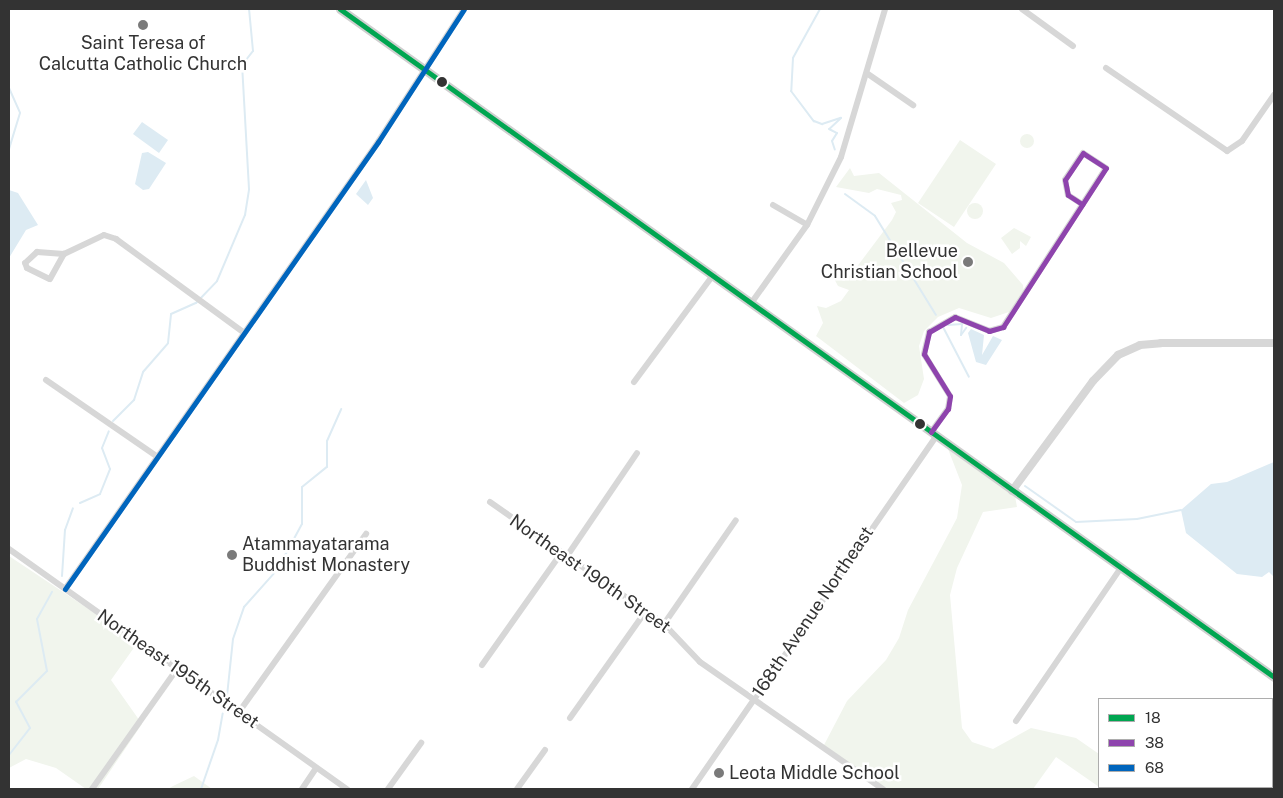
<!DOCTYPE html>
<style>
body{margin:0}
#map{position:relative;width:1283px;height:798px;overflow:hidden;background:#fff;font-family:"Public Sans",sans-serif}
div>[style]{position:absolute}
.green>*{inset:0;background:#f1f5ed}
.round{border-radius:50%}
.water>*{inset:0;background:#ddebf3}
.stream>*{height:2px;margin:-1px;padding:0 1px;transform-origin:1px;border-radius:1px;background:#ddebf3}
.minor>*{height:6px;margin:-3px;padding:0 3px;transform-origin:3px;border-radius:3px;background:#d7d7d7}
.tertiary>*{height:8px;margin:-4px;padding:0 4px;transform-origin:4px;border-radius:4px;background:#d7d7d7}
.secondary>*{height:9px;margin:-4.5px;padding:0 4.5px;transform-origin:4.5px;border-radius:4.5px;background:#d0d0d0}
.bus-1>*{height:5px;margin:-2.5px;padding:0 2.5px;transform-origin:2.5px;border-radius:2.5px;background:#00a651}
.bus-2>*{height:5px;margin:-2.5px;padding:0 2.5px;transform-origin:2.5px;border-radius:2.5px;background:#8e44ad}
.bus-3>*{height:5px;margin:-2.5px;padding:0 2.5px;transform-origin:2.5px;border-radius:2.5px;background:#0065bd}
.dots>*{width:14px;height:14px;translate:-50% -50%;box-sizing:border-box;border:2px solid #fff;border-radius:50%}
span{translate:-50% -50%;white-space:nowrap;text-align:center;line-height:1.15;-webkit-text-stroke:5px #fff;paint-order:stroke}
.poi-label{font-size:18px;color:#333}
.right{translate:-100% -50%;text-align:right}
.left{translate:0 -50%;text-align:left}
.street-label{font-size:18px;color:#333}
.frame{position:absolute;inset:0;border:10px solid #333;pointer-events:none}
.legend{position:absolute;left:1098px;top:698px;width:175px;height:90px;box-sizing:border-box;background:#fff;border:1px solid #adadad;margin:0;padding:6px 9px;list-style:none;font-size:15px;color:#333}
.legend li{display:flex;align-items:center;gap:10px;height:25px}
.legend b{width:25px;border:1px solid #adadad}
</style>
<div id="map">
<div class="green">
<i class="round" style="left:1020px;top:134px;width:14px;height:14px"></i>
<i style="clip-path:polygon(960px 140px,996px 164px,954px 227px,918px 203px)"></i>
<i style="clip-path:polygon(850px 168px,854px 176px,879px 173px,967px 243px,1004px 263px,1023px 285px,1024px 293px,1009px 312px,991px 318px,959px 308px,938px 317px,924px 331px,919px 346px,924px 379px,918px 395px,904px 403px,816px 336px,823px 323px,817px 306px,826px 308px,841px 301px,849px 290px,838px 286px,830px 271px,837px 267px,850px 276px,892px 220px,896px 212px,891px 203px,902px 200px,901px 195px,877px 189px,869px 193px,836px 187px)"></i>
<i class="round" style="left:967px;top:203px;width:16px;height:16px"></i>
<i style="clip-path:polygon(1014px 228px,1031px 237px,1026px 246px,1020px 241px,1020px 248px,1012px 254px,1001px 238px)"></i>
<i style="clip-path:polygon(948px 449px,1015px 496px,1017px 507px,983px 512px,957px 568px,950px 595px,962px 728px,972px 742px,993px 749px,1031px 728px,1076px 738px,1099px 754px,1102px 789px,1056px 757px,1033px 789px,884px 789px,824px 745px,847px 701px,886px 660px,899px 638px,908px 610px,957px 518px,962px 485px)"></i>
<i style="clip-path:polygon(9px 556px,138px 642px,111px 680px,142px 724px,98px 789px,86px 789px,56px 768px,26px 759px,9px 768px)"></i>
<i style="clip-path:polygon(194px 776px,212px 789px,168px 789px,173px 786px)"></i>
</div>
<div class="water">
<i style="clip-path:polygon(142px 122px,168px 140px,159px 153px,133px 134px)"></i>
<i style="clip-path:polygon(148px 152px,166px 163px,149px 189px,143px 190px,135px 184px,142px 153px)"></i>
<i style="clip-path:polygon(366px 180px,373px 198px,368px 205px,356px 194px)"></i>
<i style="clip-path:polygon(9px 190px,18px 193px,38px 225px,26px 230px,9px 258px)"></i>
<i style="clip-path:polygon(971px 329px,984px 335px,982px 355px,993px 336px,1002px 340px,986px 365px,976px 362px,968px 333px)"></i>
<i style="clip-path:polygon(1274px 462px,1274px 577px,1269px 572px,1262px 577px,1237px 574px,1186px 533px,1181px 510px,1211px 484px,1227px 482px)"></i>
</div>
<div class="stream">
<i style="left:820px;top:9px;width:56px;rotate:118.9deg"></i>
<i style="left:793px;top:58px;width:33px;rotate:93deg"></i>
<i style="left:791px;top:91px;width:38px;rotate:53deg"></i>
<i style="left:814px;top:121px;width:9px;rotate:21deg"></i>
<i style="left:822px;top:124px;width:20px;rotate:-18deg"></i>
<i style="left:841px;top:118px;width:16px;rotate:137deg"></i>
<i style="left:829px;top:129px;width:9px;rotate:27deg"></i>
<i style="left:837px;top:133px;width:9px;rotate:122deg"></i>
<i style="left:832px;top:141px;width:9px;rotate:72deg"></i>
<i style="left:9px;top:88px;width:27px;rotate:66deg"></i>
<i style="left:20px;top:113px;width:38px;rotate:107deg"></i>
<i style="left:845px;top:194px;width:37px;rotate:36deg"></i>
<i style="left:875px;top:216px;width:116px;rotate:58.4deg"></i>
<i style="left:948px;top:325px;width:14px;rotate:-4deg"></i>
<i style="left:962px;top:324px;width:11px;rotate:95deg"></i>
<i style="left:961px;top:335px;width:9px;rotate:-54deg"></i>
<i style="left:943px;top:327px;width:56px;rotate:62.5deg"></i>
<i style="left:113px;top:421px;width:30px;rotate:-45deg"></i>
<i style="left:134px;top:400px;width:29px;rotate:-72deg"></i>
<i style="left:143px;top:372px;width:38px;rotate:-49deg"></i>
<i style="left:168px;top:343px;width:29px;rotate:-84deg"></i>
<i style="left:171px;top:314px;width:27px;rotate:-24deg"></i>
<i style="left:196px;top:303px;width:30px;rotate:-46deg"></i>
<i style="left:217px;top:281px;width:72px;rotate:-67deg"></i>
<i style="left:245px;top:215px;width:26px;rotate:-81deg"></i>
<i style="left:249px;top:189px;width:124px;rotate:-93.2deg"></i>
<i style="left:242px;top:65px;width:18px;rotate:-52deg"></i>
<i style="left:253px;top:51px;width:42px;rotate:-95.4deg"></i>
<i style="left:1025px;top:486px;width:62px;rotate:35.2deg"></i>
<i style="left:1076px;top:522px;width:61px;rotate:-2.8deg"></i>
<i style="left:1137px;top:519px;width:45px;rotate:-11.6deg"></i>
<i style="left:80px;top:503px;width:22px;rotate:-24deg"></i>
<i style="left:100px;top:494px;width:27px;rotate:-68deg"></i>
<i style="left:110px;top:469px;width:22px;rotate:-111deg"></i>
<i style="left:102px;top:448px;width:18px;rotate:-68deg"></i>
<i style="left:62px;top:576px;width:46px;rotate:-86.3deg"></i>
<i style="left:65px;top:530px;width:23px;rotate:-70deg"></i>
<i style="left:227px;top:696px;width:57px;rotate:-84deg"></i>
<i style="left:233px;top:639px;width:34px;rotate:-71deg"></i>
<i style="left:244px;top:607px;width:50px;rotate:-48.3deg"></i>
<i style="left:277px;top:570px;width:52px;rotate:-61.5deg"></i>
<i style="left:302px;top:524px;width:37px;rotate:-90deg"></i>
<i style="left:302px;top:487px;width:32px;rotate:-39deg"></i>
<i style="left:327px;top:467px;width:26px;rotate:-90deg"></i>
<i style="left:327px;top:441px;width:35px;rotate:-66deg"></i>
<i style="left:9px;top:755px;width:34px;rotate:-52deg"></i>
<i style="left:30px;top:728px;width:30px;rotate:-118deg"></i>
<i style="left:16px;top:702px;width:44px;rotate:-45deg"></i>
<i style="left:47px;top:671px;width:53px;rotate:-100.9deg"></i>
<i style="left:37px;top:619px;width:31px;rotate:-61deg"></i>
<i style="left:201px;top:789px;width:52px;rotate:-70.9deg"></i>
<i style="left:218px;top:740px;width:27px;rotate:-80deg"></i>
</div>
<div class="minor">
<i style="left:1022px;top:9px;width:63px;rotate:36deg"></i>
<i style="left:1106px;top:68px;width:147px;rotate:34.4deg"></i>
<i style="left:1227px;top:151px;width:18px;rotate:-34deg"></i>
<i style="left:1242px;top:141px;width:56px;rotate:-55.2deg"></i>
<i style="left:868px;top:74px;width:55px;rotate:34.6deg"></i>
<i style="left:773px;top:205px;width:39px;rotate:30deg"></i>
<i style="left:64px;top:254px;width:27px;rotate:-176deg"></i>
<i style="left:37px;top:252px;width:16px;rotate:137deg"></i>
<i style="left:25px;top:263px;width:5px;rotate:68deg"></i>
<i style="left:27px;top:268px;width:25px;rotate:26deg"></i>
<i style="left:50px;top:279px;width:29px;rotate:-61deg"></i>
<i style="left:64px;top:254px;width:44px;rotate:-25.4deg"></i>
<i style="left:104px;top:235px;width:13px;rotate:18deg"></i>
<i style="left:116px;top:239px;width:157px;rotate:36.2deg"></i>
<i style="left:752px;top:302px;width:95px;rotate:-54.5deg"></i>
<i style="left:807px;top:225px;width:76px;rotate:-63.4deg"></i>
<i style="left:841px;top:157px;width:154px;rotate:-73.4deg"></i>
<i style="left:46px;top:380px;width:134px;rotate:34.6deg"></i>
<i style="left:634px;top:382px;width:134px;rotate:-53.5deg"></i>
<i style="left:931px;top:432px;width:29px;rotate:-54deg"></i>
<i style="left:948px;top:409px;width:13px;rotate:-81deg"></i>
<i style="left:950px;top:396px;width:49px;rotate:-121.8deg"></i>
<i style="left:924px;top:354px;width:23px;rotate:-77deg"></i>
<i style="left:929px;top:332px;width:30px;rotate:-30deg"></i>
<i style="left:955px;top:317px;width:37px;rotate:22deg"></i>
<i style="left:989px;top:331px;width:15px;rotate:-16deg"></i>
<i style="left:1003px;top:327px;width:189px;rotate:-57.1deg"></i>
<i style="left:1106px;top:168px;width:27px;rotate:-147deg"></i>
<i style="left:1083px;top:153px;width:32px;rotate:124deg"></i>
<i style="left:1065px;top:180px;width:15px;rotate:79deg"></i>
<i style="left:1068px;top:195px;width:17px;rotate:33deg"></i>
<i style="left:490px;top:502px;width:213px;rotate:35deg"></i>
<i style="left:664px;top:624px;width:52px;rotate:46.5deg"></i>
<i style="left:700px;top:662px;width:223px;rotate:34.8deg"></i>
<i style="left:9px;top:549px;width:415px;rotate:35.4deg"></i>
<i style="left:565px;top:559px;width:128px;rotate:-55.8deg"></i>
<i style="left:65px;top:589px;width:546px;rotate:-55deg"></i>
<i style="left:378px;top:142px;width:158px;rotate:-57.1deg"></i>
<i style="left:664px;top:624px;width:126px;rotate:-55.3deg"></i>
<i style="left:482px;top:665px;width:135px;rotate:-54.7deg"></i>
<i style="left:239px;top:712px;width:219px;rotate:-54.5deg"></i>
<i style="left:570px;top:718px;width:130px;rotate:-54.7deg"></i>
<i style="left:1016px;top:721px;width:184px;rotate:-55.6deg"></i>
<i style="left:1272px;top:771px;width:4px;rotate:-63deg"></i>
<i style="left:1207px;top:787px;width:4px;rotate:27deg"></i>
<i style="left:92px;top:789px;width:147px;rotate:-54.7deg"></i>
<i style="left:302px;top:789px;width:25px;rotate:-56deg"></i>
<i style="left:388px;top:789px;width:57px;rotate:-54.3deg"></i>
<i style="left:517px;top:789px;width:48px;rotate:-54.3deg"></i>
<i style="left:692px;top:789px;width:429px;rotate:-55.3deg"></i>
<i style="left:1101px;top:789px;width:3px;rotate:-45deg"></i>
<i style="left:1259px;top:789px;width:3px;rotate:-45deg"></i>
</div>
<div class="tertiary">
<i style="left:1012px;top:491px;width:137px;rotate:-53.6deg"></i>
<i style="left:1093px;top:381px;width:36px;rotate:-46deg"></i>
<i style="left:1118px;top:355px;width:24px;rotate:-24deg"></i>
<i style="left:1140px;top:345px;width:21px;rotate:-5deg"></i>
<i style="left:1161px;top:343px;width:113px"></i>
</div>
<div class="secondary">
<i style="left:340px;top:9px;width:1148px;rotate:35.57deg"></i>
</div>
<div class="bus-1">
<i style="left:340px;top:9px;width:1148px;rotate:35.57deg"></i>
</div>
<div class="bus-2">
<i style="left:931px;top:432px;width:29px;rotate:-54deg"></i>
<i style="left:948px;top:409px;width:13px;rotate:-81deg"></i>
<i style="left:950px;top:396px;width:49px;rotate:-121.8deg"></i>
<i style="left:924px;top:354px;width:23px;rotate:-77deg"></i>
<i style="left:929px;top:332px;width:30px;rotate:-30deg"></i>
<i style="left:955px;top:317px;width:37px;rotate:22deg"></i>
<i style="left:989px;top:331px;width:15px;rotate:-16deg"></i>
<i style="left:1003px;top:327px;width:189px;rotate:-57.1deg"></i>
<i style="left:1106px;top:168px;width:27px;rotate:-147deg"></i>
<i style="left:1083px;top:153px;width:32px;rotate:124deg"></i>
<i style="left:1065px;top:180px;width:15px;rotate:79deg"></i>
<i style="left:1068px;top:195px;width:17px;rotate:33deg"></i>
</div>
<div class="bus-3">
<i style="left:65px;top:589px;width:546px;rotate:-55deg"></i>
<i style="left:378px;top:142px;width:158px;rotate:-57.1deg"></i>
</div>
<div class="dots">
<i style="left:143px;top:25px;background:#7a7a7a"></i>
<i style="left:442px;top:82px;background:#333"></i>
<i style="left:968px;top:262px;background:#7a7a7a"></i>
<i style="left:920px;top:424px;background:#333"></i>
<i style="left:232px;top:555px;background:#7a7a7a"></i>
<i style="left:719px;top:773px;background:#7a7a7a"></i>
</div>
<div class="poi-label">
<span style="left:143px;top:54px">Saint Teresa of<br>Calcutta Catholic Church</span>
<span class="right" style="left:958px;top:262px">Bellevue<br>Christian School</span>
<span class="left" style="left:242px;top:555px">Atammayatarama<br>Buddhist Monastery</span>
<span class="left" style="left:729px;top:773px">Leota Middle School</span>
</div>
<div class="street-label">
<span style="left:590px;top:574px;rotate:35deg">Northeast 190th Street</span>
<span style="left:813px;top:612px;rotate:-56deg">168th Avenue Northeast</span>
<span style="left:178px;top:669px;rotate:35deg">Northeast 195th Street</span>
</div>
<div class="frame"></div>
<ul class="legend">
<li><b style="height:6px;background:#00a651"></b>18</li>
<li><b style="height:6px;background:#8e44ad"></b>38</li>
<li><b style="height:6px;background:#0065bd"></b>68</li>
</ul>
</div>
